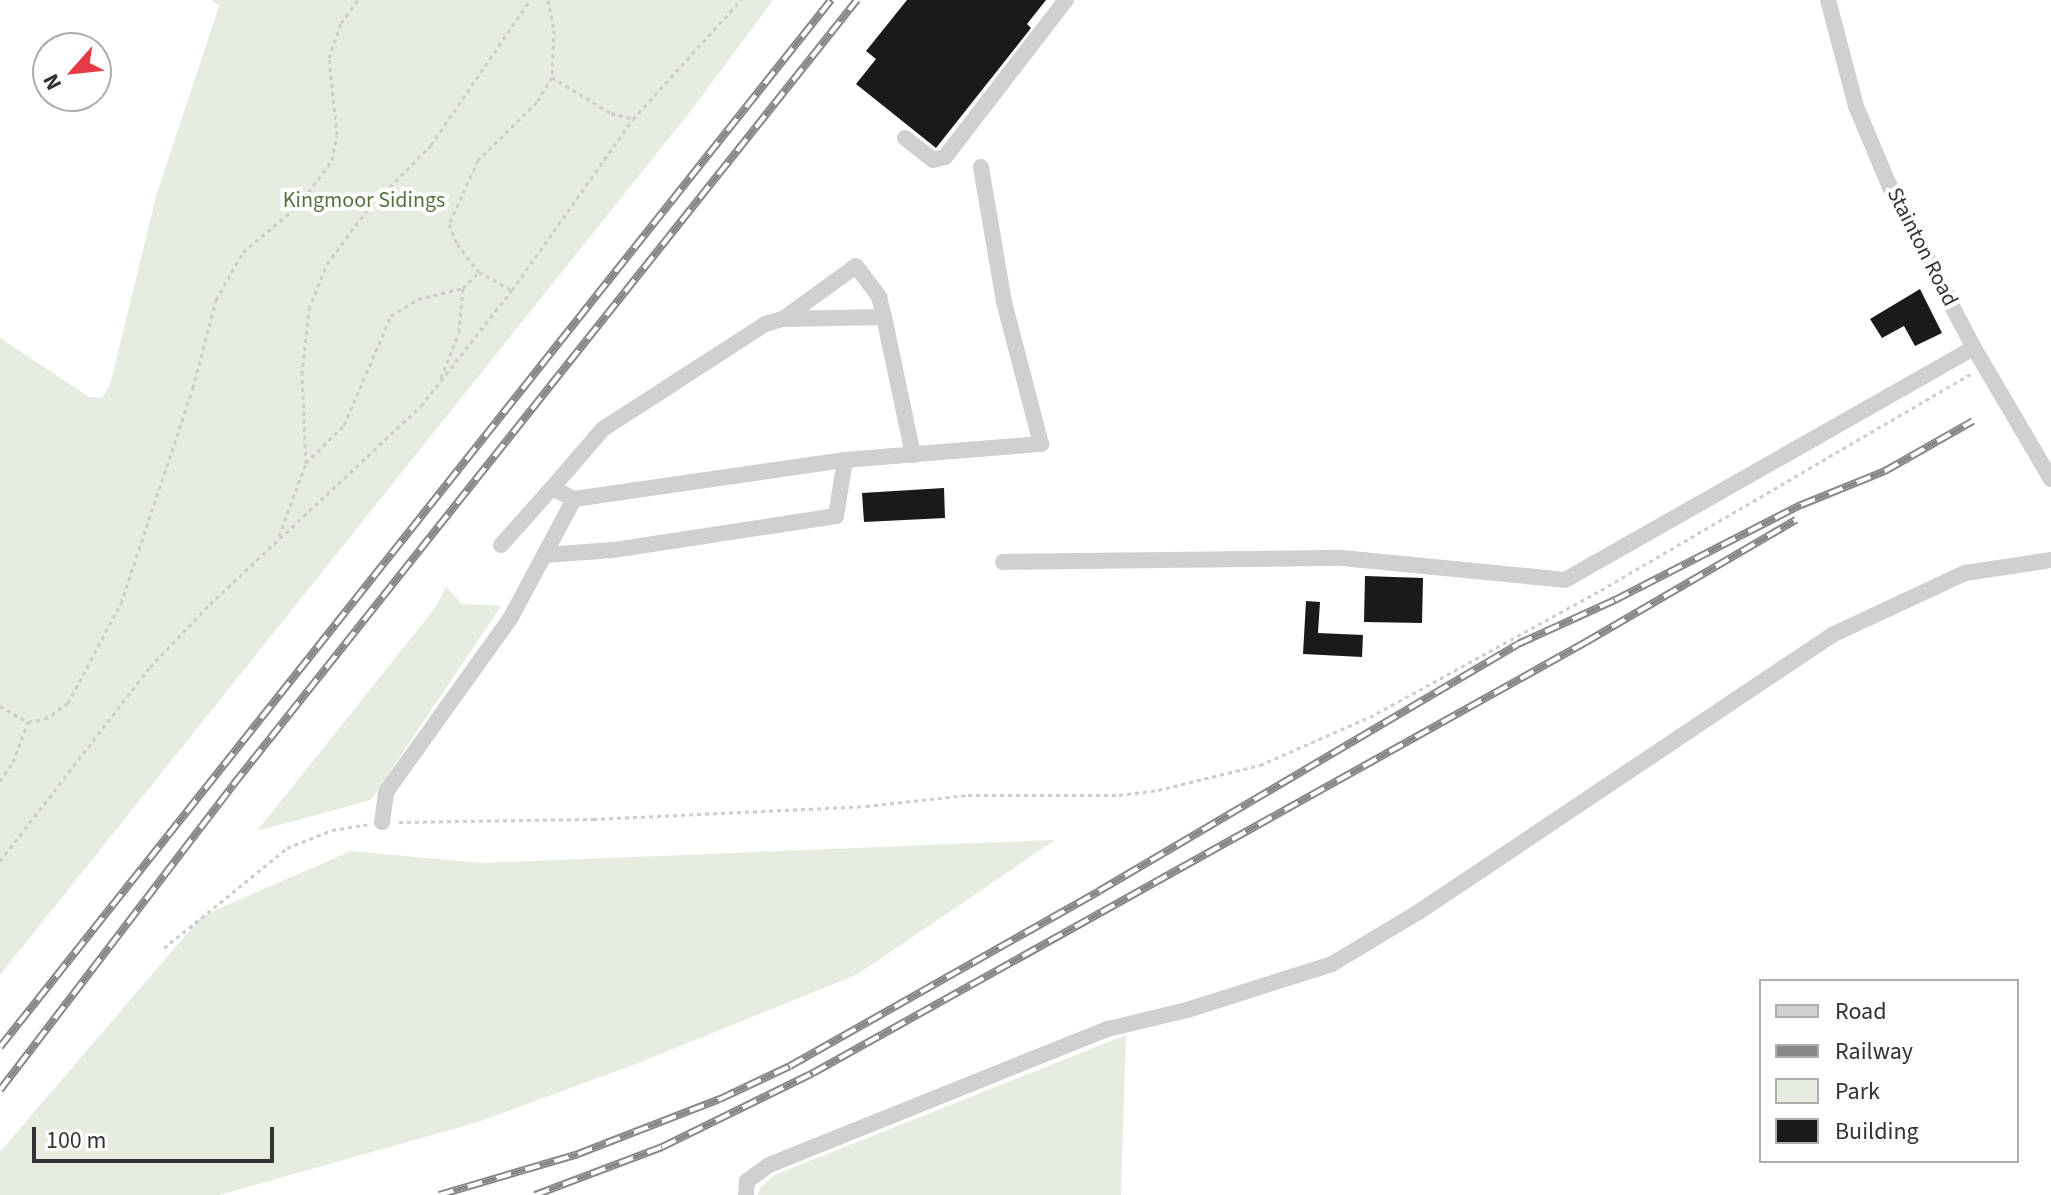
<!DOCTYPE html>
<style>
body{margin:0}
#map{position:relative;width:2051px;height:1195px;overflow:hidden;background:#fff;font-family:"Source Sans 3",sans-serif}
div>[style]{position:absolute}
.green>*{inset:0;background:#e6ecdf}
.building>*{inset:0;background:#1a1a1a}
.path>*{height:3px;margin-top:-1.5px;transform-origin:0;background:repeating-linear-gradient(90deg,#cdcdcd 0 4px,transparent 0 8px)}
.minor>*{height:16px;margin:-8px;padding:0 8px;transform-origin:8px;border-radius:8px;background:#d0d0d0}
.rail>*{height:8px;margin-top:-4px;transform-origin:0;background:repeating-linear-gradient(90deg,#fff 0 15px,#888 0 30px);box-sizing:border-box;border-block:2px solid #888}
span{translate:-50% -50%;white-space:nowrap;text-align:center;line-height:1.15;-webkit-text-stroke:8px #fff;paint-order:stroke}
.park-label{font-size:22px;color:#56703f}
.street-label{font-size:22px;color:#333}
.legend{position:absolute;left:1759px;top:979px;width:260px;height:184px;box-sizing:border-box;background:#fff;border:2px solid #adadad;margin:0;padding:10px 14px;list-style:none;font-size:24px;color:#333}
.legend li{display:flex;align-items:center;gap:16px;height:40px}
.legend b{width:40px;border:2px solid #adadad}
.north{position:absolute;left:32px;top:32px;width:80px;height:80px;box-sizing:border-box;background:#fff;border:2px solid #adadad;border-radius:50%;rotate:243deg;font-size:22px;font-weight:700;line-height:32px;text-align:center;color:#333}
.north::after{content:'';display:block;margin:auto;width:28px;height:36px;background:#e63946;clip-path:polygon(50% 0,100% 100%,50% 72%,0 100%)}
.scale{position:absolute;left:32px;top:1127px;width:242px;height:36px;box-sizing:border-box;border:4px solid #333;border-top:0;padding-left:10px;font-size:24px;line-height:28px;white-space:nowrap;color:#333;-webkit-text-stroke:6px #fff;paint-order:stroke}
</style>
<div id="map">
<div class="green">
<i style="clip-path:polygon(212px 0,773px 0,697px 103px,0 975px,0 338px,89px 397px,102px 398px,110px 385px,157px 193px,219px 6px)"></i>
<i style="clip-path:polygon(446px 587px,462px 604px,501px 606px,371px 800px,257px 831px,435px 608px)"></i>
<i style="clip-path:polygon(1055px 840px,858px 974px,641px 1062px,478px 1122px,219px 1195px,0 1195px,0 1152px,202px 916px,351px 851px,480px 863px)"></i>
<i style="clip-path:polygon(1126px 1035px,1121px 1195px,758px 1195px,760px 1188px,774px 1175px)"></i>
</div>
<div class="building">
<i style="clip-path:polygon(907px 0,1046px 0,1027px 24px,1031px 28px,936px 148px,856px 84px,876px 59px,866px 51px)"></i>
<i style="clip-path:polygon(1920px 289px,1942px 333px,1915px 346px,1904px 326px,1882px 338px,1870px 319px)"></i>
<i style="clip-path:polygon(944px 488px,945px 518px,864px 522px,862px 493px)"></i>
<i style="clip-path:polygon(1365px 576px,1423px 578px,1422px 623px,1364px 622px)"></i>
<i style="clip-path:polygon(1306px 601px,1320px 602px,1318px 633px,1363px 635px,1362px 657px,1303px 654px)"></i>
</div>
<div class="path">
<i style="left:548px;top:0;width:31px;rotate:79deg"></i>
<i style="left:554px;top:30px;width:47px;rotate:92.4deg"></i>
<i style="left:552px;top:77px;width:29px;rotate:121deg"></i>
<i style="left:537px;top:102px;width:83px;rotate:135.5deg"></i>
<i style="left:478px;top:160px;width:70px;rotate:114.4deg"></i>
<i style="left:449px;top:224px;width:22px;rotate:68deg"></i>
<i style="left:457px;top:244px;width:36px;rotate:52deg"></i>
<i style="left:479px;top:272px;width:38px;rotate:29deg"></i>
<i style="left:512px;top:290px;width:209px;rotate:-54.7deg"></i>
<i style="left:633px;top:119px;width:161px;rotate:-47.8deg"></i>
<i style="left:552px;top:77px;width:69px;rotate:31.4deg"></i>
<i style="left:611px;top:113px;width:23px;rotate:15deg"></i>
<i style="left:441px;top:378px;width:49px;rotate:-68.6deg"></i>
<i style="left:459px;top:332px;width:44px;rotate:-84.8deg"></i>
<i style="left:463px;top:288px;width:23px;rotate:-45deg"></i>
<i style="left:306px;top:463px;width:54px;rotate:-45deg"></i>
<i style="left:344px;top:425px;width:119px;rotate:-66.7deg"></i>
<i style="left:391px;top:316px;width:32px;rotate:-32deg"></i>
<i style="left:418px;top:299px;width:46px;rotate:-13.7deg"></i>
<i style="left:279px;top:536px;width:78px;rotate:-69.7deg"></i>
<i style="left:306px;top:463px;width:89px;rotate:-92.6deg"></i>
<i style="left:302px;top:374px;width:65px;rotate:-83.9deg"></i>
<i style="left:309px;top:309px;width:48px;rotate:-68.2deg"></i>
<i style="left:327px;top:264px;width:67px;rotate:-53.5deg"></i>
<i style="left:367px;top:210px;width:91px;rotate:-45.4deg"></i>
<i style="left:431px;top:145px;width:176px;rotate:-55.7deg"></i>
<i style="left:0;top:706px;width:32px;rotate:30deg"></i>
<i style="left:28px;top:722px;width:17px;rotate:-10deg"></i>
<i style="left:45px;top:719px;width:28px;rotate:-35deg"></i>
<i style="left:68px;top:703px;width:113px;rotate:-62.1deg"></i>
<i style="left:121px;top:603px;width:227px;rotate:-71.5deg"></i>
<i style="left:193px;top:388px;width:91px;rotate:-75.4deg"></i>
<i style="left:216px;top:300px;width:55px;rotate:-60.6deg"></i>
<i style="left:243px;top:252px;width:73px;rotate:-40deg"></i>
<i style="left:299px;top:205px;width:56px;rotate:-53.7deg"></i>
<i style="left:332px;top:160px;width:25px;rotate:-79deg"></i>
<i style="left:337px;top:135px;width:77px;rotate:-95.9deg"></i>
<i style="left:329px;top:58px;width:37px;rotate:-71deg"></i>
<i style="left:341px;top:23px;width:29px;rotate:-54deg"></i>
<i style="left:0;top:781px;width:23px;rotate:-56deg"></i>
<i style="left:13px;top:762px;width:43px;rotate:-69.4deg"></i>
<i style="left:399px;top:822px;width:194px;rotate:-0.9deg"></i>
<i style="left:593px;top:819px;width:273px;rotate:-2.7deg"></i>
<i style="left:866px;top:806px;width:103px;rotate:-6.2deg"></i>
<i style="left:968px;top:795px;width:151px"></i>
<i style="left:1119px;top:795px;width:39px;rotate:-7deg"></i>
<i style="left:1158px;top:790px;width:105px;rotate:-13.8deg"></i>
<i style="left:1260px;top:765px;width:120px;rotate:-23.6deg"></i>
<i style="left:1370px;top:717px;width:264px;rotate:-28.8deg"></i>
<i style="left:1601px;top:590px;width:428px;rotate:-30.3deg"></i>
<i style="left:0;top:861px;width:245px;rotate:-52.3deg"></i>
<i style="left:150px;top:667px;width:87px;rotate:-46.4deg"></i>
<i style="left:210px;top:604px;width:289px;rotate:-43.2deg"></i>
<i style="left:421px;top:406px;width:147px;rotate:-51.9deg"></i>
<i style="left:164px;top:948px;width:159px;rotate:-39.1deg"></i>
<i style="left:287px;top:848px;width:48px;rotate:-21.8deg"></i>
<i style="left:332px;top:830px;width:36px;rotate:-9deg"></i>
</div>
<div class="minor">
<i style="left:1828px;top:0;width:110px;rotate:75.2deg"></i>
<i style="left:1856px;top:106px;width:86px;rotate:67.3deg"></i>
<i style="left:1889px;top:185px;width:184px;rotate:62.5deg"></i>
<i style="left:1974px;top:348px;width:152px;rotate:59.6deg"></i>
<i style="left:905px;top:138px;width:36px;rotate:38deg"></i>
<i style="left:933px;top:160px;width:12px;rotate:-14deg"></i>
<i style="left:945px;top:157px;width:198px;rotate:-52.4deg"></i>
<i style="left:884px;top:317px;width:101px;rotate:178.9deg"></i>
<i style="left:783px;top:319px;width:90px;rotate:-36deg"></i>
<i style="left:856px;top:266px;width:39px;rotate:53deg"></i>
<i style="left:879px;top:297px;width:21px;rotate:76deg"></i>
<i style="left:884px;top:317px;width:141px;rotate:78.1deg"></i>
<i style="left:845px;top:460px;width:197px;rotate:-4.7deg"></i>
<i style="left:1041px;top:444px;width:147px;rotate:-104.6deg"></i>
<i style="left:1004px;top:302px;width:137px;rotate:-99.7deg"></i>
<i style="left:552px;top:488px;width:78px;rotate:-49.2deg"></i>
<i style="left:603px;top:429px;width:193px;rotate:-32.9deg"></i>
<i style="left:765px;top:324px;width:19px;rotate:-16deg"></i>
<i style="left:501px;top:545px;width:76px;rotate:-48.2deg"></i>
<i style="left:552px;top:488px;width:25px;rotate:27deg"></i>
<i style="left:1003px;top:562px;width:339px;rotate:-0.7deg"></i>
<i style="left:1342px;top:558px;width:224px;rotate:5.6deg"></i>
<i style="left:1565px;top:580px;width:470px;rotate:-29.6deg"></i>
<i style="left:382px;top:822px;width:30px;rotate:-82deg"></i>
<i style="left:386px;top:792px;width:213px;rotate:-54.4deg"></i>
<i style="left:510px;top:619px;width:136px;rotate:-61.9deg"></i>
<i style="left:574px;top:499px;width:274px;rotate:-8.2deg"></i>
<i style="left:845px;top:460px;width:57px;rotate:99.1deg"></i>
<i style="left:836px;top:516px;width:226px;rotate:171.3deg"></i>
<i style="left:613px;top:550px;width:68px;rotate:175.8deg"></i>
<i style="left:746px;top:1195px;width:14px;rotate:-86deg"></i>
<i style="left:747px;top:1181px;width:27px;rotate:-36deg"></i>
<i style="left:769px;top:1165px;width:365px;rotate:-21.9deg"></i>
<i style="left:1108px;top:1029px;width:81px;rotate:-13.5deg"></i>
<i style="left:1187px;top:1010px;width:152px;rotate:-17.6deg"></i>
<i style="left:1332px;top:964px;width:99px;rotate:-31deg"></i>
<i style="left:1417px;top:913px;width:500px;rotate:-33.8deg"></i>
<i style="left:1832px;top:635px;width:147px;rotate:-25deg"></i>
<i style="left:1965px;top:573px;width:87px;rotate:-8.6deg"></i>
</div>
<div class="rail">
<i style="left:0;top:1047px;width:1337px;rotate:-51.56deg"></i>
<i style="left:0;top:1090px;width:384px;rotate:-52.6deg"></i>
<i style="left:233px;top:785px;width:1003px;rotate:-51.52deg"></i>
<i style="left:439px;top:1195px;width:145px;rotate:-16.4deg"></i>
<i style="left:578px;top:1154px;width:152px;rotate:-21.2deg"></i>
<i style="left:720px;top:1099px;width:77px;rotate:-25.2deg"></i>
<i style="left:790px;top:1066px;width:355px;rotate:-29.5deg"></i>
<i style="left:1099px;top:891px;width:486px;rotate:-30.5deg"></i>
<i style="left:1518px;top:644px;width:107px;rotate:-24.4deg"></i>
<i style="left:1615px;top:600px;width:209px;rotate:-27.1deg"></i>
<i style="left:1801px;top:505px;width:91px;rotate:-22deg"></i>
<i style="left:1885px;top:471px;width:101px;rotate:-29.6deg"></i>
<i style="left:535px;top:1195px;width:136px;rotate:-20.7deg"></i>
<i style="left:662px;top:1147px;width:168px;rotate:-26.1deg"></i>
<i style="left:813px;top:1073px;width:885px;rotate:-29.14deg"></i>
<i style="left:1586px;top:642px;width:243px;rotate:-30.2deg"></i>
</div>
<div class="park-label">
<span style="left:364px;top:201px">Kingmoor Sidings</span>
</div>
<div class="street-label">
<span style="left:1922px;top:247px;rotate:63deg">Stainton Road</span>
</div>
<ul class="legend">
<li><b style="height:10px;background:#d0d0d0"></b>Road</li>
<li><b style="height:10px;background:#888"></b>Railway</li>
<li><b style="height:22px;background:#e6ecdf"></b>Park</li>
<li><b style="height:22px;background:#1a1a1a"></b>Building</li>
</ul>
<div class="north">N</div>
<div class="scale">100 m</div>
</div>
